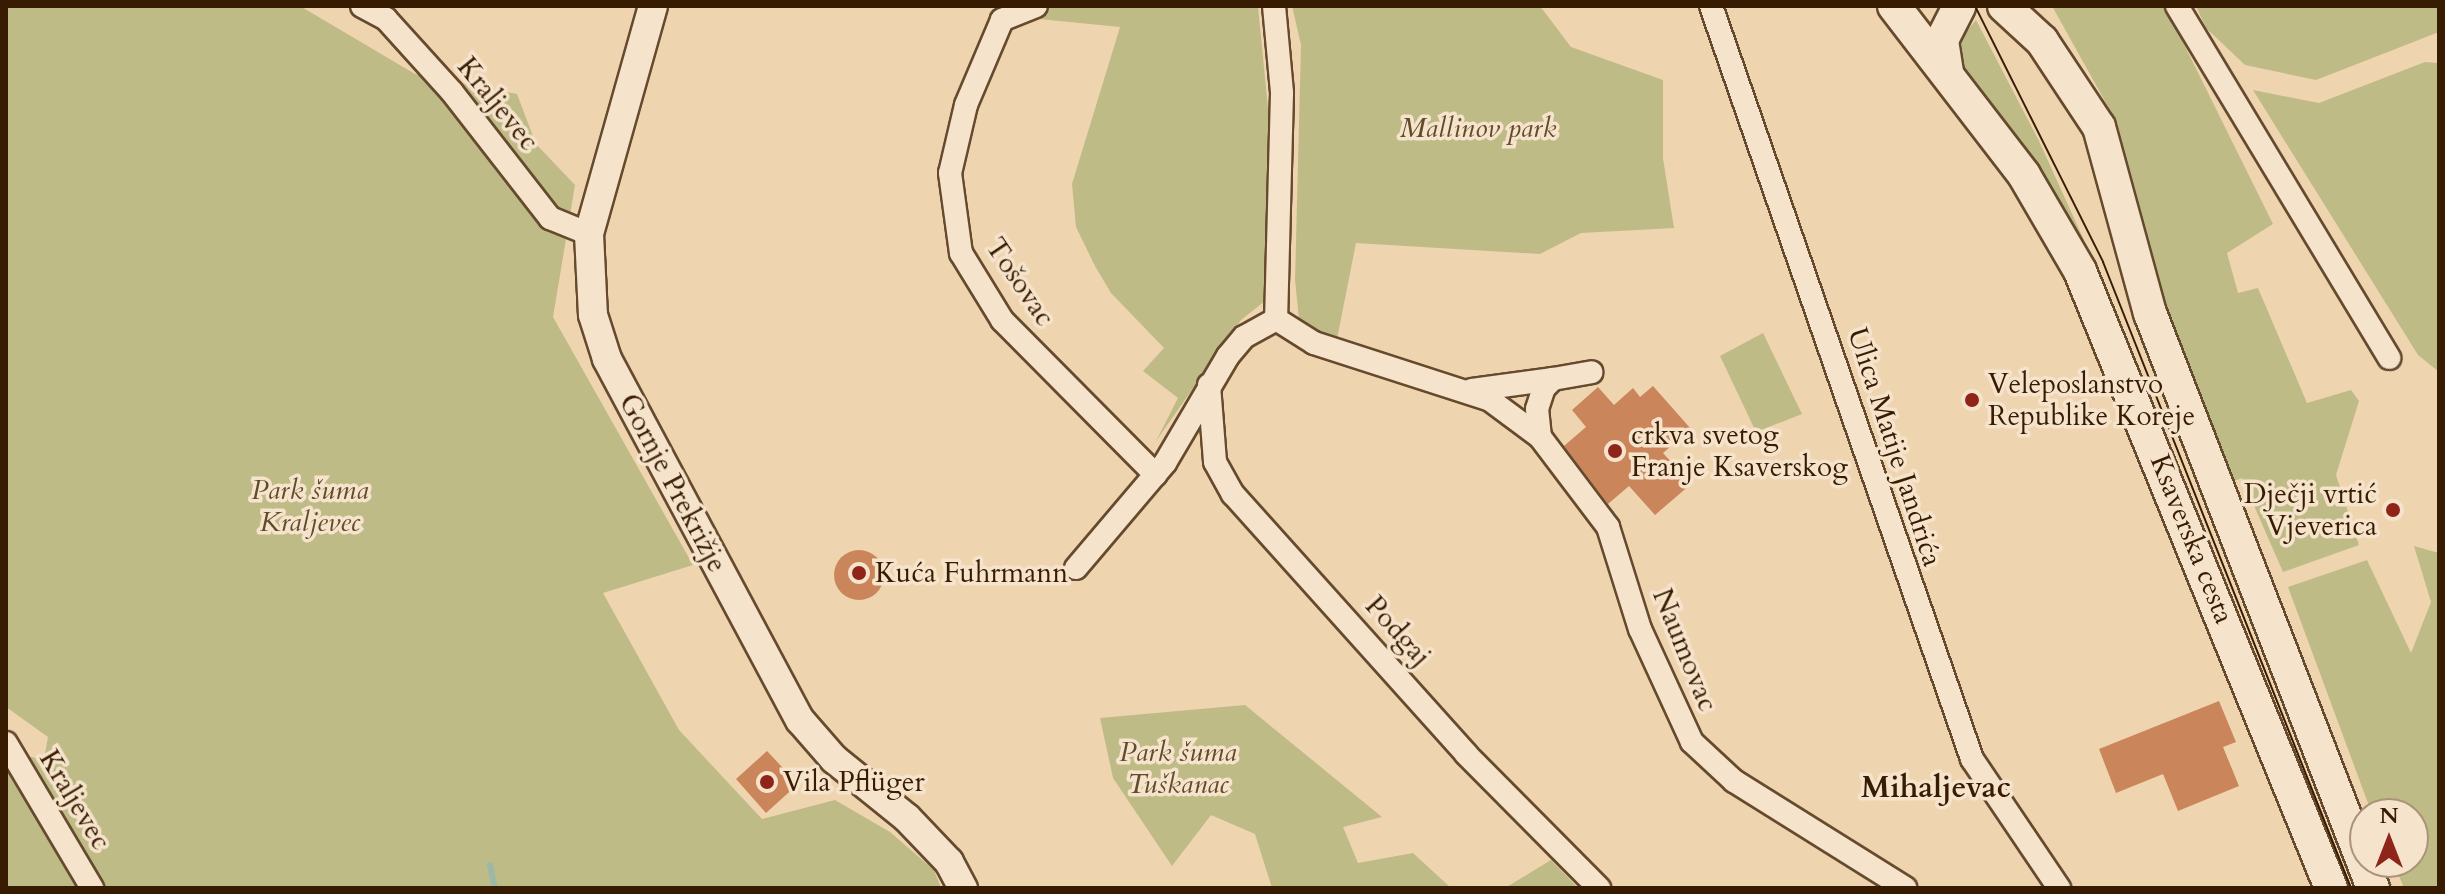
<!DOCTYPE html>
<meta charset="utf-8">
<style>
body{margin:0}
#map{position:relative;width:2445px;height:894px;overflow:hidden;background:#efd4b0;font-family:Cardo,serif}
div>[style]{position:absolute}
.green>*{inset:0;background:#bfbb87}
.stream>*{height:6px;margin:-3px;padding:0 3px;transform-origin:3px;border-radius:3px;background:#9bb9a6}
.building>*{inset:0;background:#cb855a}
.round{border-radius:50%}
.roads{filter:drop-shadow(2px 0 #664a2d) drop-shadow(-2px 0 #664a2d) drop-shadow(0 2px #664a2d) drop-shadow(0 -2px #664a2d)}
.minor>*{height:22px;margin:-11px;padding:0 11px;transform-origin:11px;border-radius:11px;background:#f5e3cc}
.tertiary>*{height:28px;margin:-14px;padding:0 14px;transform-origin:14px;border-radius:14px;background:#f5e3cc}
.secondary>*{height:32px;margin:-16px;padding:0 16px;transform-origin:16px;border-radius:16px;background:#f5e3cc}
.tram>*{height:2px;margin:-1px;padding:0 1px;transform-origin:1px;border-radius:1px;background:#381c01}
.dots>*{width:22px;height:22px;translate:-50% -50%;box-sizing:border-box;border:4px solid #f5e3cc;border-radius:50%}
span{translate:-50% -50%;white-space:nowrap;text-align:center;line-height:1.15;-webkit-text-stroke:7px #f5e3cc;paint-order:stroke}
.street-label{font-size:28px;color:#381c01}
.park-label{font-size:28px;color:#604c29;font-style:italic}
.poi-label{font-size:28px;color:#381c01}
.left{translate:0 -50%;text-align:left}
.right{translate:-100% -50%;text-align:right}
.neighbourhood-label{font-size:30px;color:#381c01;font-weight:700}
.frame{position:absolute;inset:0;border:8px solid #381c01;pointer-events:none}
.north{position:absolute;left:2349px;top:798px;width:80px;height:80px;box-sizing:border-box;background:#f5e3cc;border:2px solid #a9937b;border-radius:50%;rotate:0deg;font-size:22px;font-weight:700;line-height:32px;text-align:center;color:#381c01}
.north::after{content:'';display:block;margin:auto;width:28px;height:36px;background:#8f2418;clip-path:polygon(50% 0,100% 100%,50% 72%,0 100%)}
</style>
<div id="map">
<div class="green">
<i style="clip-path:polygon(6px 6px,300px 6px,415px 74px,517px 94px,536px 144px,575px 185px,553px 317px,693px 565px,603px 593px,679px 730px,762px 819px,835px 800px,890px 832px,934px 870px,941px 888px,6px 888px,6px 753px,44px 759px,48px 737px,6px 707px)"></i>
<i style="clip-path:polygon(1037px 6px,1258px 6px,1270px 129px,1265px 301px,1241px 320px,1156px 441px,1178px 398px,1143px 371px,1164px 348px,1111px 293px,1095px 266px,1076px 227px,1072px 184px,1120px 27px,1029px 18px)"></i>
<i style="clip-path:polygon(1292px 6px,1540px 6px,1571px 47px,1663px 80px,1663px 158px,1674px 228px,1581px 233px,1540px 254px,1356px 243px,1336px 344px,1307px 330px,1299px 319px,1295px 280px,1301px 45px)"></i>
<i style="clip-path:polygon(2052px 6px,2165px 6px,2273px 224px,2227px 253px,2238px 293px,2258px 288px,2307px 403px,2351px 390px,2359px 401px,2336px 475px,2359px 545px,2283px 572px,2242px 478px,2228px 483px,2169px 331px,2116px 121px)"></i>
<i style="clip-path:polygon(2196px 6px,2439px 6px,2439px 32px,2316px 80px,2245px 65px,2206px 28px)"></i>
<i style="clip-path:polygon(1976px 20px,2039px 141px,2112px 302px,1960px 72px,1958px 42px)"></i>
<i style="clip-path:polygon(2425px 62px,2439px 63px,2439px 372px,2418px 355px,2253px 90px,2319px 103px)"></i>
<i style="clip-path:polygon(1763px 333px,1802px 414px,1756px 432px,1720px 356px)"></i>
<i style="clip-path:polygon(2414px 546px,2439px 553px,2439px 888px,2404px 888px,2393px 862px,2413px 862px,2413px 814px,2372px 814px,2288px 587px,2367px 560px,2411px 653px,2431px 602px)"></i>
<i style="clip-path:polygon(1245px 705px,1382px 817px,1343px 827px,1358px 863px,1413px 853px,1451px 888px,1272px 888px,1255px 834px,1211px 815px,1172px 866px,1113px 778px,1100px 718px)"></i>
<i style="clip-path:polygon(1551px 860px,1578px 888px,1505px 888px)"></i>
</div>
<div class="stream">
<i style="left:490px;top:865px;width:24px;rotate:78deg"></i>
</div>
<div class="building">
<i style="clip-path:polygon(1653px 386px,1691px 429px,1663px 453px,1691px 484px,1655px 515px,1629px 486px,1608px 504px,1564px 446px,1586px 427px,1572px 410px,1598px 387px,1614px 405px,1633px 388px,1640px 397px)"></i>
<i class="round" style="left:834px;top:550px;width:50px;height:50px"></i>
<i style="clip-path:polygon(2219px 701px,2236px 742px,2223px 747px,2239px 786px,2178px 811px,2163px 774px,2116px 793px,2099px 749px)"></i>
<i style="clip-path:polygon(767px 751px,798px 784px,766px 813px,736px 779px)"></i>
</div>
<div class="roads">
<div class="minor">
<i style="left:362px;top:6px;width:27px;rotate:28deg"></i>
<i style="left:386px;top:19px;width:98px;rotate:47.9deg"></i>
<i style="left:452px;top:92px;width:160px;rotate:52.1deg"></i>
<i style="left:550px;top:218px;width:42px;rotate:22.3deg"></i>
<i style="left:1036px;top:6px;width:37px;rotate:158deg"></i>
<i style="left:1002px;top:20px;width:92px;rotate:113deg"></i>
<i style="left:966px;top:105px;width:70px;rotate:103.2deg"></i>
<i style="left:950px;top:173px;width:81px;rotate:82.2deg"></i>
<i style="left:961px;top:253px;width:79px;rotate:58.5deg"></i>
<i style="left:1002px;top:320px;width:218px;rotate:45.2deg"></i>
<i style="left:1274px;top:6px;width:87px;rotate:84.7deg"></i>
<i style="left:1282px;top:93px;width:226px;rotate:91.5deg"></i>
<i style="left:1711px;top:6px;width:797px;rotate:70.88deg"></i>
<i style="left:1972px;top:759px;width:156px;rotate:56deg"></i>
<i style="left:2177px;top:6px;width:411px;rotate:58.9deg"></i>
<i style="left:1276px;top:319px;width:45px;rotate:32.3deg"></i>
<i style="left:1314px;top:343px;width:185px;rotate:17.9deg"></i>
<i style="left:1490px;top:400px;width:62px;rotate:36.5deg"></i>
<i style="left:1540px;top:437px;width:113px;rotate:52.9deg"></i>
<i style="left:1608px;top:527px;width:107px;rotate:72.6deg"></i>
<i style="left:1640px;top:629px;width:124px;rotate:65.3deg"></i>
<i style="left:1692px;top:742px;width:57px;rotate:42.9deg"></i>
<i style="left:1734px;top:781px;width:202px;rotate:32deg"></i>
<i style="left:1209px;top:385px;width:77px;rotate:85.5deg"></i>
<i style="left:1215px;top:462px;width:37px;rotate:61deg"></i>
<i style="left:1233px;top:494px;width:349px;rotate:48.1deg"></i>
<i style="left:1466px;top:754px;width:189px;rotate:45.2deg"></i>
<i style="left:1472px;top:390px;width:82px;rotate:-7.7deg"></i>
<i style="left:1540px;top:437px;width:28px;rotate:-96deg"></i>
<i style="left:1537px;top:409px;width:22px;rotate:-72deg"></i>
<i style="left:1544px;top:388px;width:13px;rotate:-45deg"></i>
<i style="left:1553px;top:379px;width:39px;rotate:-10deg"></i>
<i style="left:1076px;top:568px;width:138px;rotate:-49.7deg"></i>
<i style="left:1165px;top:463px;width:124px;rotate:-59.5deg"></i>
<i style="left:1228px;top:356px;width:25px;rotate:-50deg"></i>
<i style="left:1244px;top:337px;width:37px;rotate:-29deg"></i>
<i style="left:6px;top:743px;width:169px;rotate:59.3deg"></i>
</div>
<div class="tertiary">
<i style="left:653px;top:6px;width:237px;rotate:105.7deg"></i>
<i style="left:589px;top:234px;width:81px;rotate:87.2deg"></i>
<i style="left:593px;top:315px;width:46px;rotate:72.3deg"></i>
<i style="left:607px;top:359px;width:409px;rotate:61.9deg"></i>
<i style="left:800px;top:720px;width:52px;rotate:48.9deg"></i>
<i style="left:834px;top:759px;width:94px;rotate:38.9deg"></i>
<i style="left:907px;top:818px;width:61px;rotate:46.3deg"></i>
<i style="left:949px;top:862px;width:30px;rotate:62deg"></i>
</div>
<div class="secondary">
<i style="left:1894px;top:6px;width:213px;rotate:52.4deg"></i>
<i style="left:2024px;top:175px;width:111px;rotate:59.7deg"></i>
<i style="left:2080px;top:271px;width:666px;rotate:67.86deg"></i>
<i style="left:2004px;top:6px;width:52px;rotate:42.6deg"></i>
<i style="left:2042px;top:41px;width:103px;rotate:56.5deg"></i>
<i style="left:2099px;top:127px;width:193px;rotate:74.7deg"></i>
<i style="left:2150px;top:313px;width:617px;rotate:68.8deg"></i>
<i style="left:1947px;top:72px;width:32px;rotate:-99deg"></i>
<i style="left:1942px;top:40px;width:38px;rotate:-63deg"></i>
</div>
</div>
<div class="tram">
<i style="left:1975px;top:6px;width:286px;rotate:63.4deg"></i>
<i style="left:2103px;top:262px;width:673px;rotate:68.39deg"></i>
</div>
<div class="dots">
<i style="left:1972px;top:400px;background:#8f2418"></i>
<i style="left:1615px;top:451px;background:#8f2418"></i>
<i style="left:2393px;top:510px;background:#8f2418"></i>
<i style="left:859px;top:573px;background:#8f2418"></i>
<i style="left:767px;top:782px;background:#8f2418"></i>
</div>
<div class="street-label">
<span style="left:498px;top:104px;rotate:51deg">Kraljevec</span>
<span style="left:1020px;top:282px;rotate:56deg">Tošovac</span>
<span style="left:1895px;top:447px;rotate:72deg">Ulica Matije Jandrića</span>
<span style="left:673px;top:483px;rotate:62deg">Gornje Prekrižje</span>
<span style="left:2192px;top:539px;rotate:68deg">Ksaverska cesta</span>
<span style="left:1398px;top:631px;rotate:48deg">Podgaj</span>
<span style="left:1685px;top:650px;rotate:68deg">Naumovac</span>
<span style="left:75px;top:800px;rotate:59deg">Kraljevec</span>
</div>
<div class="park-label">
<span style="left:1478px;top:128px">Mallinov park</span>
<span style="left:310px;top:506px">Park šuma<br>Kraljevec</span>
<span style="left:1178px;top:768px">Park šuma<br>Tuškanac</span>
</div>
<div class="poi-label">
<span class="left" style="left:1988px;top:400px">Veleposlanstvo<br>Republike Koreje</span>
<span class="left" style="left:1631px;top:451px">crkva svetog<br>Franje Ksaverskog</span>
<span class="right" style="left:2377px;top:510px">Dječji vrtić<br>Vjeverica</span>
<span class="left" style="left:875px;top:573px">Kuća Fuhrmann</span>
<span class="left" style="left:783px;top:782px">Vila Pflüger</span>
</div>
<div class="neighbourhood-label">
<span style="left:1936px;top:788px">Mihaljevac</span>
</div>
<div class="frame"></div>
<div class="north">N</div>
</div>
